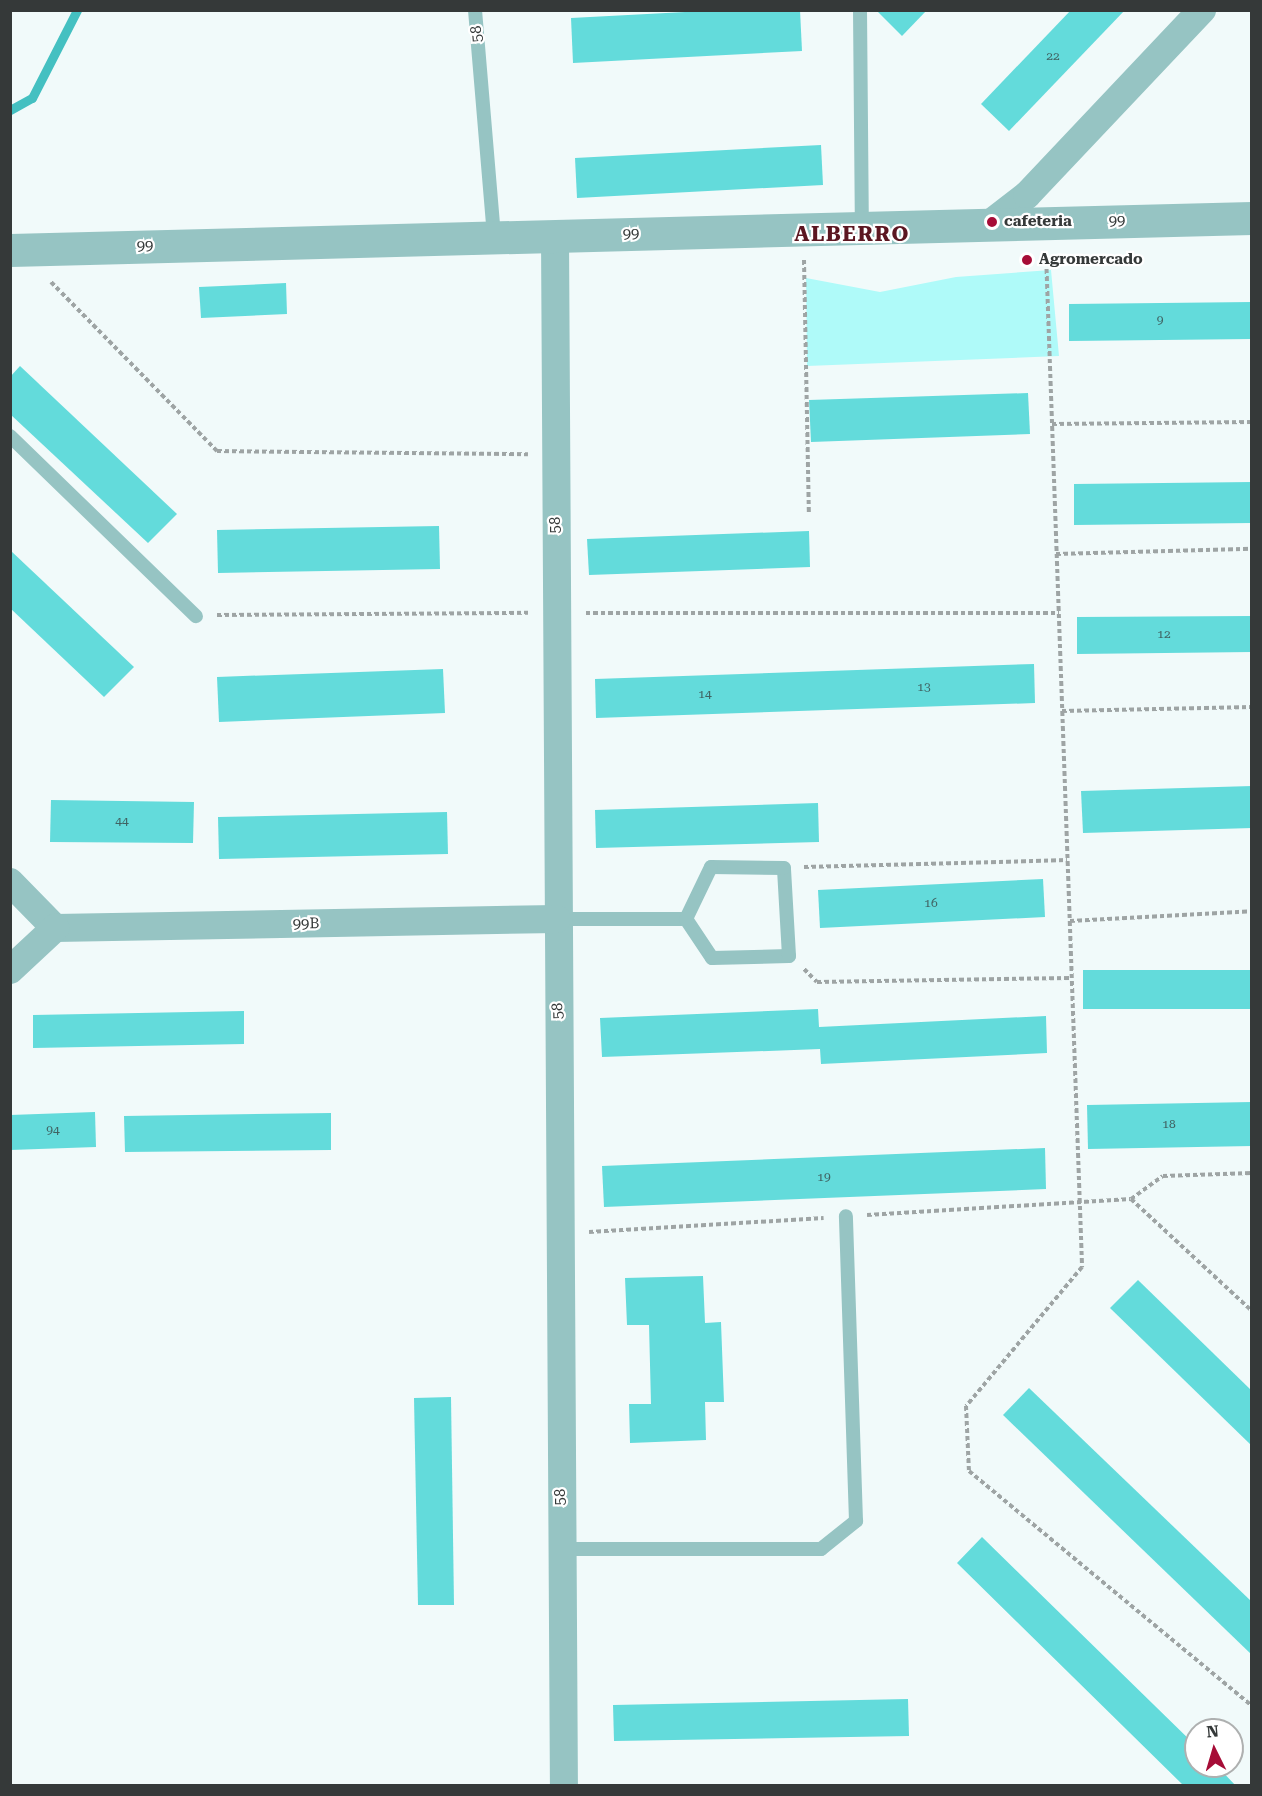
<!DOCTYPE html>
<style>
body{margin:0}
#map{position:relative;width:1262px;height:1796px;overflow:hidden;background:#f1fafa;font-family:"Roboto Serif",serif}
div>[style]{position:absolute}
.green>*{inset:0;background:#affaf9}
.stream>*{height:9px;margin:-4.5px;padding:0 4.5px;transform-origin:4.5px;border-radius:4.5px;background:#44c0c1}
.building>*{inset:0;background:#63dbdb}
.path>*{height:4px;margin-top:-2px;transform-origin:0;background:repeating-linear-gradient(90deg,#9ea4a4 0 4.5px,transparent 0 7.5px)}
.service>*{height:14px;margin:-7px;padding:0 7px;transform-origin:7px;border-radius:7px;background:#96c4c3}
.minor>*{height:28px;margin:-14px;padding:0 14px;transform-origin:14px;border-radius:14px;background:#96c4c3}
.tertiary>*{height:33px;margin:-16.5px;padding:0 16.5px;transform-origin:16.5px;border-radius:16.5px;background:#96c4c3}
.dots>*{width:16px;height:16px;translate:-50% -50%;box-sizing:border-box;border:3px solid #fff;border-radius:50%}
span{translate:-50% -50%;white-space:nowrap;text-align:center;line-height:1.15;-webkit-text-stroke:4.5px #fff;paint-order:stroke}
.number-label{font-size:12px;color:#406262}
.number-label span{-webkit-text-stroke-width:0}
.street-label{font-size:15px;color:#353939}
.poi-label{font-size:15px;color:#353939;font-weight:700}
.left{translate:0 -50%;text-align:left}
.district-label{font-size:21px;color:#5b1621;font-weight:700;letter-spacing:1.5px}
.frame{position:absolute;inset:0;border:12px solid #353939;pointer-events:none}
.north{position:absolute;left:1184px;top:1718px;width:60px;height:60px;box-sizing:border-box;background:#fff;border:2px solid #aeb0b0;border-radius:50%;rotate:355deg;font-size:16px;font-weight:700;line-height:24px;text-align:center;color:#353939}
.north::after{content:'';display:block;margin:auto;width:21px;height:27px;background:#a60d37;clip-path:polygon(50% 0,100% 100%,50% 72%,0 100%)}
</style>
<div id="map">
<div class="green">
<i style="clip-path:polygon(1051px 270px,1059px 356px,807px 366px,806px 278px,880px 292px,956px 277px)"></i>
</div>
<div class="stream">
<i style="left:10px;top:110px;width:25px;rotate:-29deg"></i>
<i style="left:32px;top:98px;width:99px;rotate:-62.9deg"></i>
</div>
<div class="building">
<i style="clip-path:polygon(723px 10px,800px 10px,802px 51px,573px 63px,571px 18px)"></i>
<i style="clip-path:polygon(876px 10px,927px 10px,902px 36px)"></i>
<i style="clip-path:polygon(1071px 10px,1125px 10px,1009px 131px,981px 104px)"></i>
<i style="clip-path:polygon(821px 145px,823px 185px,577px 198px,575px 158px)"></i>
<i style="clip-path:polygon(286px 283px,287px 314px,201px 318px,199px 287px)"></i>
<i style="clip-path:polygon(1252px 302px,1252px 339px,1069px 341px,1069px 304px)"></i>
<i style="clip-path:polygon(20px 366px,177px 514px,148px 543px,10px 414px,10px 377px)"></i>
<i style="clip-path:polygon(1028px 393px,1030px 434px,811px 442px,809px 400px)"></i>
<i style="clip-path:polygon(1252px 482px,1252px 523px,1074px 525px,1074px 484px)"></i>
<i style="clip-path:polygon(439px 526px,440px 569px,218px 573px,217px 530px)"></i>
<i style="clip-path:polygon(809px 531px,810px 567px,589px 575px,587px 539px)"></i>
<i style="clip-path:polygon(10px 550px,134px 667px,104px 697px,10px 608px)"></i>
<i style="clip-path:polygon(1252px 616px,1252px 652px,1077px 654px,1077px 617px)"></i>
<i style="clip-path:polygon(1034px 664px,1035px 703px,596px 718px,595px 679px)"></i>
<i style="clip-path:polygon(443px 669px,445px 713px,219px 722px,217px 677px)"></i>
<i style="clip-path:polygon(1252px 786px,1252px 828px,1083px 833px,1081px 791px)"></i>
<i style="clip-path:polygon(51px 800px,194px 802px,193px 843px,50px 842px)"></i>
<i style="clip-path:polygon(818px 803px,819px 842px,596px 848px,595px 810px)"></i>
<i style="clip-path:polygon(447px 812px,448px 854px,219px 859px,218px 817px)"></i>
<i style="clip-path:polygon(1043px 879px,1045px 917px,820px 928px,818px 890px)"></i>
<i style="clip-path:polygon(1083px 970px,1252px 970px,1252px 1009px,1083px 1009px)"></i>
<i style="clip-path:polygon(818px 1009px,819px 1027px,1046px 1016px,1047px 1053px,821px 1064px,820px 1049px,602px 1057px,600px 1018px)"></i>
<i style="clip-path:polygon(244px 1011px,244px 1044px,33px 1048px,33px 1015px)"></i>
<i style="clip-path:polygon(1252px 1102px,1252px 1146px,1088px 1149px,1087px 1105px)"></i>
<i style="clip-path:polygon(95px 1112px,96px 1147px,10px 1150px,10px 1115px)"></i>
<i style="clip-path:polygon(331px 1113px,331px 1150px,125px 1152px,124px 1116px)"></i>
<i style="clip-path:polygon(1045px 1148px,1046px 1189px,604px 1207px,602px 1166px)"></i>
<i style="clip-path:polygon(703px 1276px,705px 1323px,721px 1322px,724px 1402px,705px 1402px,706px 1440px,630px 1443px,629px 1404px,651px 1404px,649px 1325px,627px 1325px,625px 1278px)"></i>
<i style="clip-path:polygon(1138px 1280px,1252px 1391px,1252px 1446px,1110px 1308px)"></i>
<i style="clip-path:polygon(1029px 1388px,1252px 1602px,1252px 1655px,1003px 1415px)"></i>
<i style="clip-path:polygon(451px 1397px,454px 1605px,418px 1605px,414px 1398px)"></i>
<i style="clip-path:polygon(982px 1537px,1196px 1746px,1196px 1766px,1217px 1766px,1236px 1786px,1184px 1786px,957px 1563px)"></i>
<i style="clip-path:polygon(908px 1699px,909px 1736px,614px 1741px,613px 1705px)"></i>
</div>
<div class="path">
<i style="left:1046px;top:254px;width:1014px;rotate:87.96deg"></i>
<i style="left:1082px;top:1267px;width:181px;rotate:129.8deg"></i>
<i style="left:966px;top:1406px;width:65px;rotate:87.4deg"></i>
<i style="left:969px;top:1471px;width:368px;rotate:39.7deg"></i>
<i style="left:804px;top:260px;width:253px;rotate:88.9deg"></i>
<i style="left:51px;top:282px;width:237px;rotate:45.5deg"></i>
<i style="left:217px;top:451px;width:311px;rotate:0.6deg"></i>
<i style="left:1052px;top:424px;width:200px;rotate:-0.6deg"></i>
<i style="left:1056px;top:554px;width:196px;rotate:-1.5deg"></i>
<i style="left:586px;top:613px;width:473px"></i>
<i style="left:217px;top:615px;width:311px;rotate:-0.4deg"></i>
<i style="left:1062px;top:711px;width:190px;rotate:-1.2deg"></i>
<i style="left:804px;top:867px;width:263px;rotate:-1.5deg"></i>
<i style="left:1070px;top:921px;width:182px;rotate:-3.1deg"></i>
<i style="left:804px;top:969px;width:18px;rotate:45deg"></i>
<i style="left:817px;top:982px;width:254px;rotate:-0.9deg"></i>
<i style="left:1131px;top:1199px;width:165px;rotate:42.8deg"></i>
<i style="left:867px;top:1215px;width:264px;rotate:-3.5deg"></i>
<i style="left:1131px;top:1199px;width:39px;rotate:-36deg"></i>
<i style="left:1163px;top:1176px;width:89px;rotate:-1.9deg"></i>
<i style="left:589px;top:1232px;width:235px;rotate:-3.4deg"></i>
</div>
<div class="service">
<i style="left:475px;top:10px;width:228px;rotate:85.2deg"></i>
<i style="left:860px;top:10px;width:218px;rotate:89.5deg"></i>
<i style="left:10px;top:436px;width:259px;rotate:44.1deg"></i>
<i style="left:557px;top:919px;width:129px"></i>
<i style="left:686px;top:919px;width:47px;rotate:56.3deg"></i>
<i style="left:712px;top:958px;width:77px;rotate:-1.5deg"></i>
<i style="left:789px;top:956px;width:88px;rotate:-93.3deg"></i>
<i style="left:784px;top:868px;width:73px;rotate:-179.2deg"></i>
<i style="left:711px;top:867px;width:58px;rotate:115.7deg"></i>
<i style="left:561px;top:1549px;width:260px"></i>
<i style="left:821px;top:1549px;width:45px;rotate:-38.7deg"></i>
<i style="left:856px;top:1521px;width:305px;rotate:-91.9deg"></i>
</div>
<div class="minor">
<i style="left:988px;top:225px;width:49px;rotate:-37.6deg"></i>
<i style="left:1027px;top:195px;width:255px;rotate:-46.6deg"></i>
<i style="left:555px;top:236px;width:1550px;rotate:89.67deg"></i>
<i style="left:10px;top:882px;width:64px;rotate:45.6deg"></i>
<i style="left:55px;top:928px;width:502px;rotate:-1.03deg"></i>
<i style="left:10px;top:970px;width:62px;rotate:-43deg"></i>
</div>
<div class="tertiary">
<i style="left:10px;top:250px;width:1242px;rotate:-1.48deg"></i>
</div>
<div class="dots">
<i style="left:992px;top:222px;background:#a60d37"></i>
<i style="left:1027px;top:260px;background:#a60d37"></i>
</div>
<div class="number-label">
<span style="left:1053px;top:57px">22</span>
<span style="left:1160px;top:321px">9</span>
<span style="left:1164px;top:635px">12</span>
<span style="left:924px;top:688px">13</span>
<span style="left:705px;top:695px">14</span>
<span style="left:122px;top:822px">44</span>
<span style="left:931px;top:904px">16</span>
<span style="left:1169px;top:1125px">18</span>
<span style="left:53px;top:1131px">94</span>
<span style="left:824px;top:1178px">19</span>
</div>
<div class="street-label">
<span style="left:477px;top:34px;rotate:-95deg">58</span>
<span style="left:1117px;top:221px;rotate:-1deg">99</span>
<span style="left:631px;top:234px;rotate:-1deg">99</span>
<span style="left:145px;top:246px;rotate:-1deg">99</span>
<span style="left:556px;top:525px;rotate:-90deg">58</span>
<span style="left:306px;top:924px;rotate:-1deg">99B</span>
<span style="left:558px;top:1011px;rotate:-91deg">58</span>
<span style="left:561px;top:1497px;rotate:-90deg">58</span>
</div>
<div class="poi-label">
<span class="left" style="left:1004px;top:222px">cafeteria</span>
<span class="left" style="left:1039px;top:260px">Agromercado</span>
</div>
<div class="district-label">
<span style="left:852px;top:234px">ALBERRO</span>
</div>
<div class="frame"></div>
<div class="north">N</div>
</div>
